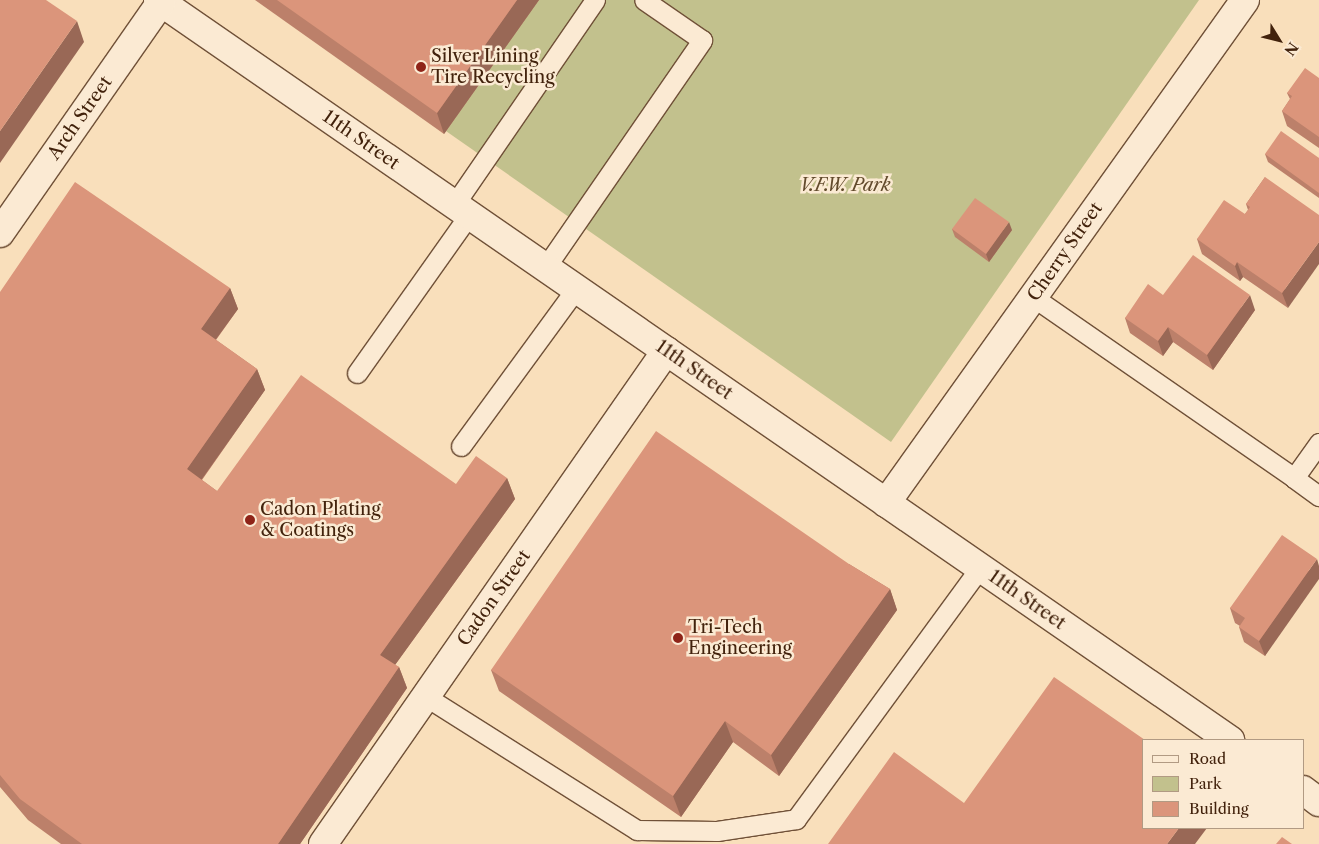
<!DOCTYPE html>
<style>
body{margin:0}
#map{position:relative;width:1319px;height:844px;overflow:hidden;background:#f9dfbb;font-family:"Libre Caslon Text",serif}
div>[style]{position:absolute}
.green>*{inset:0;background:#c2c18d}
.roads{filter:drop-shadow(1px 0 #705138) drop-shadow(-1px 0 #705138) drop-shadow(0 1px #705138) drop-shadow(0 -1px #705138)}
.service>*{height:19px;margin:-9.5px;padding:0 9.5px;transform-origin:9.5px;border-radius:9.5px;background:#fbead3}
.minor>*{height:28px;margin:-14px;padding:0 14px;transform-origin:14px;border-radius:14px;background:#fbead3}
.wall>*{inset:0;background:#bc806a}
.shaded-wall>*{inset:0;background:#996856}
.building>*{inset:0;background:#db957b}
.dots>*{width:14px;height:14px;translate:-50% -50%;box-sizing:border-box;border:2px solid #fbead3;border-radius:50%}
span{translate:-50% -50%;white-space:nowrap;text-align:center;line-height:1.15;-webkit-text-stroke:5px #fbead3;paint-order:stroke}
.poi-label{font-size:18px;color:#42220c}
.left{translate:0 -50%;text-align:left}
.street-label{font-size:18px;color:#42220c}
.park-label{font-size:18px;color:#624a2c;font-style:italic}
.legend{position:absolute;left:1142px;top:739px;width:162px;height:90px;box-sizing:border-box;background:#fbead3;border:1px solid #b19a83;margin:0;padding:6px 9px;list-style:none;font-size:15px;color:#42220c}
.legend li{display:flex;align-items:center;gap:10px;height:25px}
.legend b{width:25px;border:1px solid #b19a83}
.north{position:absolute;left:1254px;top:15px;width:50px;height:50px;-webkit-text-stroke:4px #fbead3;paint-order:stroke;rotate:126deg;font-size:14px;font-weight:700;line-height:20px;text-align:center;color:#42220c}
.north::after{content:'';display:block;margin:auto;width:18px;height:22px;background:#42220c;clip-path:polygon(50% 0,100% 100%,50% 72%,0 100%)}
</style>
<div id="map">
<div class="green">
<i style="clip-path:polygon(534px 0,1199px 0,891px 442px,443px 129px)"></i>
</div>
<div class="roads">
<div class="service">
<i style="left:454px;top:205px;width:249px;rotate:-55.5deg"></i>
<i style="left:545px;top:268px;width:277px;rotate:-55.4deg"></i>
<i style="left:702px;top:40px;width:70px;rotate:-145.4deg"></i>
<i style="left:1033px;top:297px;width:318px;rotate:34.7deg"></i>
<i style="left:1294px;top:478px;width:43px;rotate:-54.5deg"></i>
<i style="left:357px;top:373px;width:194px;rotate:-54.7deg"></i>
<i style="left:461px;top:446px;width:195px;rotate:-53.8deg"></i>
<i style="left:1294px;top:478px;width:31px;rotate:36deg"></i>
<i style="left:425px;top:696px;width:251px;rotate:32.3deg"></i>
<i style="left:637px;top:830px;width:80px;rotate:0.7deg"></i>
<i style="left:717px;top:831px;width:80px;rotate:-8.6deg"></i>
<i style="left:796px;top:819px;width:311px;rotate:-53.8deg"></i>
</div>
<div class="minor">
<i style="left:158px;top:0;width:1303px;rotate:34.62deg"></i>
<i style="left:0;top:233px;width:282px;rotate:-55.1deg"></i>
<i style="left:886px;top:503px;width:618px;rotate:-54.48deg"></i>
<i style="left:1303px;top:790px;width:20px;rotate:37deg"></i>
<i style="left:323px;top:844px;width:601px;rotate:-55.17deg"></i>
</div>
</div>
<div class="wall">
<i style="clip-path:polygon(255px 0,539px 0,444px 134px)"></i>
<i style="clip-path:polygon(1319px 78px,1319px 148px,1287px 126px,1282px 111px,1290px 99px,1287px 93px)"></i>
<i style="clip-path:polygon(1265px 154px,1319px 158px,1319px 198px,1268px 162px)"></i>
<i style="clip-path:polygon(1265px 177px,1288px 308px,1243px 277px,1240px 281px,1202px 254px,1197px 239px,1245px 214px,1248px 210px,1246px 204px)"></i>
<i style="clip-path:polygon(952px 229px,1012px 230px,989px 262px,955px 237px)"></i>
<i style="clip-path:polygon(230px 288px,238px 309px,216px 340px,257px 369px,265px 390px,202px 480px,217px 491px,456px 484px,507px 478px,515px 499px,395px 665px,399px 667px,407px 688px,300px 844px,61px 844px,28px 820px,0 787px,0 292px)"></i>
<i style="clip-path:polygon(1163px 295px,1255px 310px,1213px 370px,1173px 342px,1163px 356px,1130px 333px,1125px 318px)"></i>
<i style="clip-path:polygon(849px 564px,890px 589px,897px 610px,779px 776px,733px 742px,681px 817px,499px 691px,491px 670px)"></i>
<i style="clip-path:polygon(1319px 566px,1265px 656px,1244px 642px,1239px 627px,1240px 626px,1235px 623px,1230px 608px)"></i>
</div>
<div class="shaded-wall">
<i style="clip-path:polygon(517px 0,539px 0,444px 134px,437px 113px)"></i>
<i style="clip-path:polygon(77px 21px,84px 42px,0 163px,0 131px)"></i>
<i style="clip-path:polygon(1009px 222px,1012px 230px,989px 262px,986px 254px)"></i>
<i style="clip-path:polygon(1319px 242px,1319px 264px,1288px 308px,1282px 293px)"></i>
<i style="clip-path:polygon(1237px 262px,1243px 277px,1240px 281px,1235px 266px)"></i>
<i style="clip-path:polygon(230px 288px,238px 309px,208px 350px,201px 329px)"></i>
<i style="clip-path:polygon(1250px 295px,1255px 310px,1213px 370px,1207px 355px)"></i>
<i style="clip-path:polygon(1168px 327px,1173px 342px,1163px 356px,1158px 341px)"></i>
<i style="clip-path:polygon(257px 369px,265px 390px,194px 490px,187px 469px)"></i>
<i style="clip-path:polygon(507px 478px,515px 499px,387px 676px,380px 655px)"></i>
<i style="clip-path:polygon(1317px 559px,1319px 566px,1319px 579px,1265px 656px,1259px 641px)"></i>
<i style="clip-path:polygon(890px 589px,897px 610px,779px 776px,771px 755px)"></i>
<i style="clip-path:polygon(399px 667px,407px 688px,300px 844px,278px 844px)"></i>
<i style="clip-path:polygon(725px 721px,733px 742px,681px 817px,673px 796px)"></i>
<i style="clip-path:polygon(1179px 828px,1207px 828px,1195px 844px,1167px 844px)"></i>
</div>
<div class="building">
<i style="clip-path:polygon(0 0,46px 0,77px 21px,0 131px)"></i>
<i style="clip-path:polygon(277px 0,517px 0,437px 113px)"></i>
<i style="clip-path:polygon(1305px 68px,1319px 78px,1319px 137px,1282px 111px,1292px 96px,1287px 93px)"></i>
<i style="clip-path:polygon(1281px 131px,1319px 158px,1319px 193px,1265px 154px)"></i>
<i style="clip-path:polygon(1265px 177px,1319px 215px,1319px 242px,1282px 293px,1237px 262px,1235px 266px,1197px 239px,1224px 200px,1245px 214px,1250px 207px,1246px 204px)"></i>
<i style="clip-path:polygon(75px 182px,230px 288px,201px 329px,257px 369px,187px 469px,217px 491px,301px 375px,456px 484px,476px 456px,507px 478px,380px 655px,399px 667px,278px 844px,82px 844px,20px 799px,0 775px,0 292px)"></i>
<i style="clip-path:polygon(975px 198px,1009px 222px,986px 254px,952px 229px)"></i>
<i style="clip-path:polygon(1193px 255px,1250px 295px,1207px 355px,1168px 327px,1158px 341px,1125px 318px,1148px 284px,1163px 295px)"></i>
<i style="clip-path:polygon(656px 431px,849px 564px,890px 589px,771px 755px,725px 721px,673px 796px,491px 670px)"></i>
<i style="clip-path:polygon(1282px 535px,1317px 559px,1259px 641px,1239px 627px,1245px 618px,1230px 608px)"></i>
<i style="clip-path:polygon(1054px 677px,1145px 740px,1143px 740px,1143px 828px,1179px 828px,1167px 844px,828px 844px,894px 752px,964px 803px)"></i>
<i style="clip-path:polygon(1282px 837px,1292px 844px,1276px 844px)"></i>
</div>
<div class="dots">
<i style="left:421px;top:67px;background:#8f2418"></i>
<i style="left:250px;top:520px;background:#8f2418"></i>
<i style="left:678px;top:638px;background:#8f2418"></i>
</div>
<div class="poi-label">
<span class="left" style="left:431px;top:67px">Silver Lining<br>Tire Recycling</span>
<span class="left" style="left:260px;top:520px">Cadon Plating<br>&amp; Coatings</span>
<span class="left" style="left:688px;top:638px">Tri-Tech<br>Engineering</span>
</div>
<div class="street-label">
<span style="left:80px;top:118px;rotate:-55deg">Arch Street</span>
<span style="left:361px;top:140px;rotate:35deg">11th Street</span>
<span style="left:1065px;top:252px;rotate:-55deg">Cherry Street</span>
<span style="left:694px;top:370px;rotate:35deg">11th Street</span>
<span style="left:494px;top:598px;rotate:-55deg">Cadon Street</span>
<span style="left:1027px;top:600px;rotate:35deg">11th Street</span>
</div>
<div class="park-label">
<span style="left:845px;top:185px">V.F.W. Park</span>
</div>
<ul class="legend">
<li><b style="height:6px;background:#fbead3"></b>Road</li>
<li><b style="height:14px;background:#c2c18d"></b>Park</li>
<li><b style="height:14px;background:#db957b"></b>Building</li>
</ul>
<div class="north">N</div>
</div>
